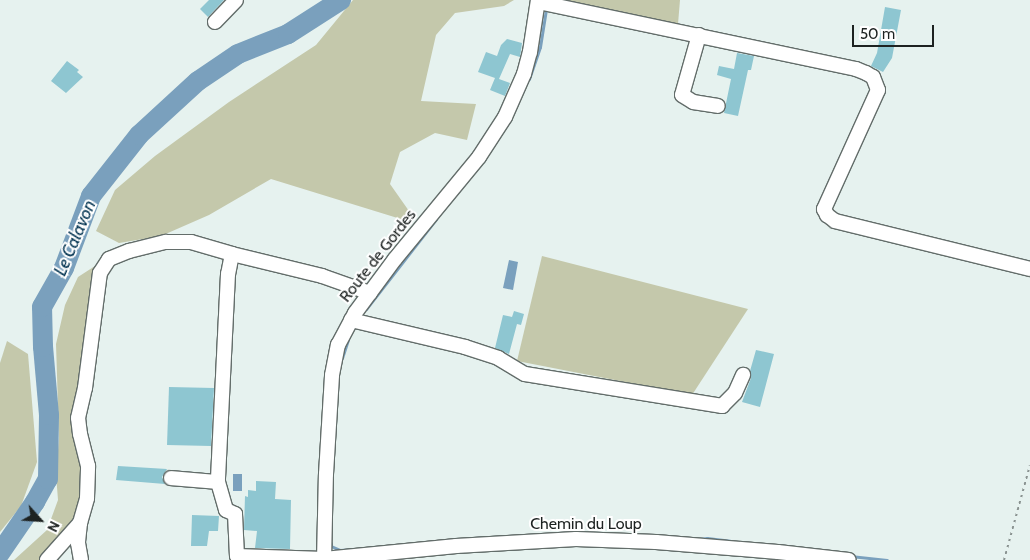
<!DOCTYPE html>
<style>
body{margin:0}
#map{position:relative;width:1030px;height:560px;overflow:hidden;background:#e6f2ef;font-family:Cabin,sans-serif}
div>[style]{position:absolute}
.green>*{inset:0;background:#c4c8ab}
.water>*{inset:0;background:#7aa0bd}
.stream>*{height:3px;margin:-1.5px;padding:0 1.5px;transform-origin:1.5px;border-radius:1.5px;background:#7aa0bd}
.river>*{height:20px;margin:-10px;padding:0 10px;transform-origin:10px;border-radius:10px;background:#7aa0bd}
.building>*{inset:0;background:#8ec6d1}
.path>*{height:2px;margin-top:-1px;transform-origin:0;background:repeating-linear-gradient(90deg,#8a9391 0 2.5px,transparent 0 6.5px)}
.roads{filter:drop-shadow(1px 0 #636d6a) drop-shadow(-1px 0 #636d6a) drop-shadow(0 1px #636d6a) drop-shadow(0 -1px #636d6a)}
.minor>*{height:14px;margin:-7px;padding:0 7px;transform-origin:7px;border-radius:7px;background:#fff}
span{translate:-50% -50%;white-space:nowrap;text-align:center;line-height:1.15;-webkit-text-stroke:4px #fff;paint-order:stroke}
.street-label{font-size:16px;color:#1d2221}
.water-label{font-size:18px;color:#023351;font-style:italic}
.north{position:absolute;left:15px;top:495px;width:50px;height:50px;-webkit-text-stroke:4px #fff;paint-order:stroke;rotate:116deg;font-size:14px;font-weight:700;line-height:20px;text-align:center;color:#1d2221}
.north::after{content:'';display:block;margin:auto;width:18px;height:22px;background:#1d2221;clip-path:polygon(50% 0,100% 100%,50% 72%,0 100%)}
.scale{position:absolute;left:852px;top:25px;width:82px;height:22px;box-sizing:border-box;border:2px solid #1d2221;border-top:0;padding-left:6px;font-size:15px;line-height:18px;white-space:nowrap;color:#1d2221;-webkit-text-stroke:4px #fff;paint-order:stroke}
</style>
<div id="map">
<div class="green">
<i style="clip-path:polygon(353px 0,514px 0,504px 6px,455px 13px,436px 35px,421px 101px,476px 104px,467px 140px,435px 133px,400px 152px,390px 184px,409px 211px,404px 220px,271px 179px,209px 215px,161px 236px,119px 243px,96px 231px,115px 190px,155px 156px,229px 102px,316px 45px)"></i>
<i style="clip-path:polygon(556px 0,680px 0,678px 24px)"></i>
<i style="clip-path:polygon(542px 256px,748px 309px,692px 395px,517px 361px)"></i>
<i style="clip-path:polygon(95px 266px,86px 351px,83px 468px,78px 517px,42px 560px,14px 560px,47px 530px,58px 500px,56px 474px,59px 438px,56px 344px,65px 305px,78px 277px)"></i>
<i style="clip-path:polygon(7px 341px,28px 354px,37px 462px,21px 506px,0 532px,0 363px)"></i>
</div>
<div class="water">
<i style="clip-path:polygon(509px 260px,518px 262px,513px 290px,503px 288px)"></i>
<i style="clip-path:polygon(233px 474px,242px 474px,242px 491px,233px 491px)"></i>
</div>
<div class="stream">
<i style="left:529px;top:79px;width:34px;rotate:-71deg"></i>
<i style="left:540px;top:47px;width:39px;rotate:-81deg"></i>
<i style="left:366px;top:309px;width:114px;rotate:-52.1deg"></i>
<i style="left:342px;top:358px;width:19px;rotate:-72deg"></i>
<i style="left:474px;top:538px;width:42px;rotate:-2.7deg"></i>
<i style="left:699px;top:539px;width:8px;rotate:-7deg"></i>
<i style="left:707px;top:538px;width:23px;rotate:7deg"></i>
<i style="left:331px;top:543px;width:3px;rotate:90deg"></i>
<i style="left:331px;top:546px;width:10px;rotate:24deg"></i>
<i style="left:340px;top:550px;width:16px;rotate:-4deg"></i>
<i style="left:850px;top:556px;width:37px;rotate:6deg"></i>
</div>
<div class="river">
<i style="left:0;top:553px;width:62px;rotate:-55.5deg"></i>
<i style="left:35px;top:502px;width:26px;rotate:-61deg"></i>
<i style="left:48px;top:479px;width:64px;rotate:-89.1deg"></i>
<i style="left:49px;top:415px;width:68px;rotate:-95deg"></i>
<i style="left:43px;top:347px;width:40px;rotate:-91.4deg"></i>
<i style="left:42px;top:307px;width:45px;rotate:-60.6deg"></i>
<i style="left:64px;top:268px;width:77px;rotate:-69.4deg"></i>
<i style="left:91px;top:196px;width:78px;rotate:-51.8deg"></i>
<i style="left:139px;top:135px;width:80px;rotate:-42.5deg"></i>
<i style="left:198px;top:81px;width:48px;rotate:-34deg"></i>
<i style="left:238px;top:54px;width:54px;rotate:-21.8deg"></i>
<i style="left:288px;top:34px;width:63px;rotate:-32.7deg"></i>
</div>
<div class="building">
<i style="clip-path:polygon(209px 0,224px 0,208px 17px,200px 9px)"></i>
<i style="clip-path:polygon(885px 7px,901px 10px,892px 58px,883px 72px,871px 66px,877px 53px)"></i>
<i style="clip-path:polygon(507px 39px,522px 43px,520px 57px,510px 54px,499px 79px,510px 83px,505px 96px,490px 90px,495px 78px,478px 72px,486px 52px,497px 56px,501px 45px)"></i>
<i style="clip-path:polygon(737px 53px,754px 56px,751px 70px,748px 70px,738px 116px,724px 113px,731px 79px,717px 75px,719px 66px,734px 69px)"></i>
<i style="clip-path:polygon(67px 61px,79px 70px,77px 72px,83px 77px,66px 93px,51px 81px)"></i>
<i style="clip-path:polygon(514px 311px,524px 314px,521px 325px,517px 324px,509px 354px,495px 348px,503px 315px,512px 317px)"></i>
<i style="clip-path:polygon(756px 350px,774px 354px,760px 407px,742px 402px,751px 378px,750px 371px)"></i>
<i style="clip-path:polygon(169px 387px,214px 388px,211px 446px,167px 445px)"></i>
<i style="clip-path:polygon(118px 466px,167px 469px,162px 477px,165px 484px,116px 480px)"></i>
<i style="clip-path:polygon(256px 481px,276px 482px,275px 499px,291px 500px,290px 549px,255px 548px,257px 531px,244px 530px,245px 496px,248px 497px,248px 490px,256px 491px)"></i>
<i style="clip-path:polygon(192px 515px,219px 516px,218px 531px,209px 531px,207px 546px,191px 546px)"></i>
</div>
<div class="path">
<i style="left:1004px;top:560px;width:98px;rotate:-74.7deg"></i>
</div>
<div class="roads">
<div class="minor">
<i style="left:538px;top:2px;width:325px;rotate:11.9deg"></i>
<i style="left:856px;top:69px;width:11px;rotate:22deg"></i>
<i style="left:866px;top:73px;width:8px;rotate:30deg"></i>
<i style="left:873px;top:77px;width:14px;rotate:69deg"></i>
<i style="left:878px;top:90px;width:131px;rotate:114.4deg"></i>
<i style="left:824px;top:209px;width:7px;rotate:63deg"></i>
<i style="left:827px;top:215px;width:10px;rotate:37deg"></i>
<i style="left:835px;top:221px;width:201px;rotate:13.8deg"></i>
<i style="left:215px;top:22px;width:30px;rotate:-46deg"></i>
<i style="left:699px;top:35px;width:62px;rotate:105.8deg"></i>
<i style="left:682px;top:95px;width:13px;rotate:32deg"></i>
<i style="left:693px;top:102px;width:25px;rotate:9deg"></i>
<i style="left:232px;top:254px;width:20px;rotate:101deg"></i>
<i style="left:228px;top:274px;width:208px;rotate:92.8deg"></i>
<i style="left:218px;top:482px;width:29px;rotate:74deg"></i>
<i style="left:226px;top:510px;width:10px;rotate:24deg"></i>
<i style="left:235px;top:514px;width:42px;rotate:87.3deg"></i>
<i style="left:237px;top:556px;width:87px;rotate:2deg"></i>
<i style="left:324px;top:559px;width:133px;rotate:-5.6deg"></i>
<i style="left:456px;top:546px;width:120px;rotate:-3.3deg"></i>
<i style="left:576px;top:539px;width:80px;rotate:2.1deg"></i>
<i style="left:656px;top:542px;width:122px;rotate:4.7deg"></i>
<i style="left:778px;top:552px;width:71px;rotate:6.4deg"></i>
<i style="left:351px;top:320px;width:117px;rotate:13.3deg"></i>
<i style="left:465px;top:347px;width:35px;rotate:18deg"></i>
<i style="left:498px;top:358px;width:31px;rotate:31deg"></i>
<i style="left:525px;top:374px;width:200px;rotate:9.2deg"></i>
<i style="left:722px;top:406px;width:18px;rotate:-45deg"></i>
<i style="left:735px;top:393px;width:20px;rotate:-66deg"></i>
<i style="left:171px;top:478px;width:47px;rotate:4.9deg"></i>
<i style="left:80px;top:523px;width:20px;rotate:96deg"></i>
<i style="left:78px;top:543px;width:17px;rotate:80deg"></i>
<i style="left:47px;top:560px;width:50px;rotate:-48.3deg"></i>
<i style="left:80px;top:523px;width:26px;rotate:-74deg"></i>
<i style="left:87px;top:498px;width:32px;rotate:-88deg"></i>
<i style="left:88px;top:466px;width:33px;rotate:-104deg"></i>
<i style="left:80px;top:434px;width:16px;rotate:-97deg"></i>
<i style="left:78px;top:418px;width:31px;rotate:-77deg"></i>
<i style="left:85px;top:388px;width:116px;rotate:-82.6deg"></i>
<i style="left:100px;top:273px;width:17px;rotate:-57deg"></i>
<i style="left:109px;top:259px;width:22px;rotate:-22deg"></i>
<i style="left:129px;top:251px;width:38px;rotate:-14deg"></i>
<i style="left:166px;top:242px;width:25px"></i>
<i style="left:191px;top:242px;width:43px;rotate:16.3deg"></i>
<i style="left:232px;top:254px;width:93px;rotate:13.7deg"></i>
<i style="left:322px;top:276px;width:51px;rotate:19.5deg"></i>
<i style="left:324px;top:560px;width:86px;rotate:-88.7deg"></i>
<i style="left:326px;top:474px;width:99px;rotate:-86.5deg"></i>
<i style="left:332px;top:375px;width:31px;rotate:-79deg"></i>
<i style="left:338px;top:345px;width:36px;rotate:-62deg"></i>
<i style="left:355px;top:313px;width:67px;rotate:-53.5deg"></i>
<i style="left:395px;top:259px;width:132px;rotate:-50.5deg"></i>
<i style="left:479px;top:157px;width:48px;rotate:-57deg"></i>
<i style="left:505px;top:117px;width:47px;rotate:-66.2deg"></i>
<i style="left:524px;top:74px;width:23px;rotate:-75deg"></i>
<i style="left:530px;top:52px;width:53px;rotate:-81.3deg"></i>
</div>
</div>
<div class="street-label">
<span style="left:378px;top:256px;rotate:-52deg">Route de Gordes</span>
<span style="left:586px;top:524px">Chemin du Loup</span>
</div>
<div class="water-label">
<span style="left:75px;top:238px;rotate:-67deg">Le Calavon</span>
</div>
<div class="north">N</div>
<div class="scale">50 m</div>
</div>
